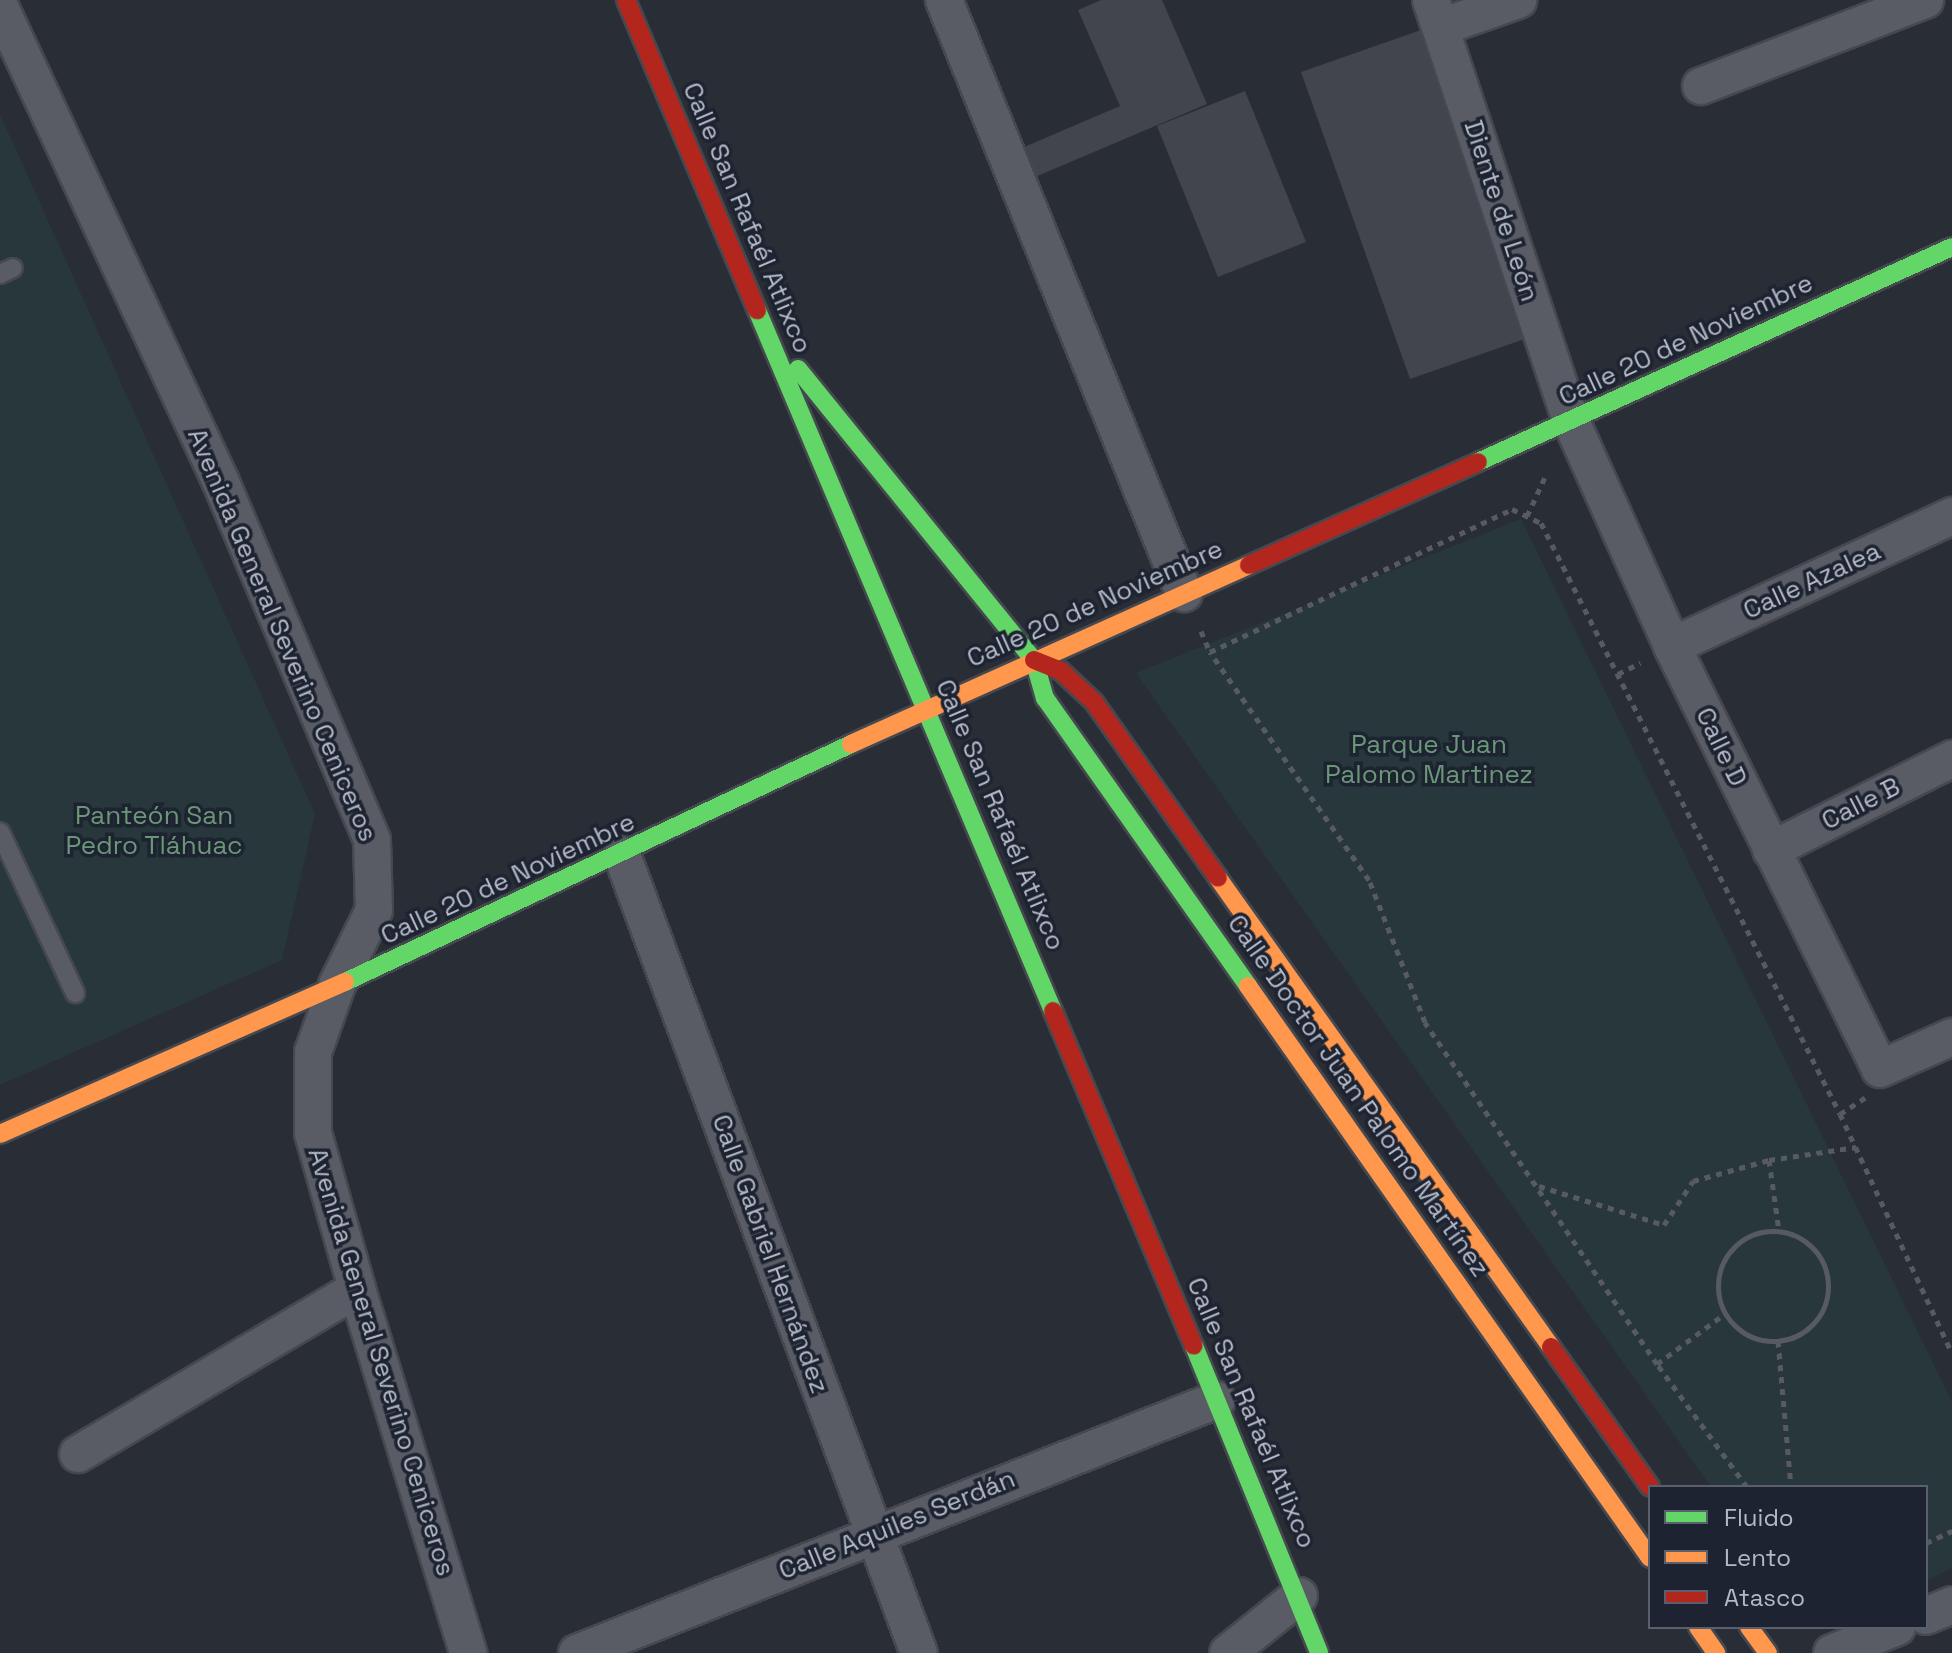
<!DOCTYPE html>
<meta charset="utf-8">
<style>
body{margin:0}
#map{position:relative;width:1952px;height:1653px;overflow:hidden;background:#292d36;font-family:"Space Grotesk",sans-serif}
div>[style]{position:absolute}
.green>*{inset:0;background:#27373c}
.building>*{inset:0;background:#42454d}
.path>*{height:5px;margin-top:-2.5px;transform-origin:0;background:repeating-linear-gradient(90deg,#575b61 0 6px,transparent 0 12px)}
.path>.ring{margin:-2.5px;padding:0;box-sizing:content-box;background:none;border:5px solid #575b61;border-radius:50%}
.roads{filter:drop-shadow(2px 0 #45484f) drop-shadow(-2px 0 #45484f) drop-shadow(0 2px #45484f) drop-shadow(0 -2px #45484f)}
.lane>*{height:18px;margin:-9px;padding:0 9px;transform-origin:9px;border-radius:9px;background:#595c64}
.street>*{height:36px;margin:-18px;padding:0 18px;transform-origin:18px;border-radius:18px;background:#595c64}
.fast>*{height:18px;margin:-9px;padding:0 9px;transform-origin:9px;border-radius:9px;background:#63d668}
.slow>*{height:18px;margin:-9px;padding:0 9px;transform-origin:9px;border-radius:9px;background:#ff974d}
.jam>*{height:18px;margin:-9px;padding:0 9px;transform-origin:9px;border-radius:9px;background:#b3261e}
span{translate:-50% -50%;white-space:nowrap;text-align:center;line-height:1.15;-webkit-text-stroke:7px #1d2330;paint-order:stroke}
.street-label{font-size:26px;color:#b3b9c7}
.park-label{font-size:26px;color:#6b9779}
.legend{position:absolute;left:1648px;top:1485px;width:280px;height:144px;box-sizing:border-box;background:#1d2330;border:2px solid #595f6c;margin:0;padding:10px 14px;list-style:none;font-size:24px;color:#b3b9c7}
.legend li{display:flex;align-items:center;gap:16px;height:40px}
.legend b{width:40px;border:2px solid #595f6c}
</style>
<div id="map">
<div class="green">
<i style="clip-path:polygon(0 114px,315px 814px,282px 960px,0 1085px)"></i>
<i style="clip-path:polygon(1521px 519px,1952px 1402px,1952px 1568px,1926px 1581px,1926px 1487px,1711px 1487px,1136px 673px)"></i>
</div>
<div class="building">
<i style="clip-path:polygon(1101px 0,1162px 0,1207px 104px,1028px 180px,1015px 151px,1120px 106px,1078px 10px)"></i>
<i style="clip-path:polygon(1421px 30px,1530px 337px,1410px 379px,1301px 72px)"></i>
<i style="clip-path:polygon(1245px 91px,1306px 242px,1218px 277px,1157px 126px)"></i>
</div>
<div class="path">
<i style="left:1527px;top:516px;width:43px;rotate:-65.2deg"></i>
<i style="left:1201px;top:631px;width:23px;rotate:67deg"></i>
<i style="left:1618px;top:674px;width:25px;rotate:-27deg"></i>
<i style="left:1840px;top:1114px;width:30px;rotate:-33deg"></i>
<i style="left:1769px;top:1160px;width:72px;rotate:82deg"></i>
<i style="left:1539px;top:1186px;width:131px;rotate:17.3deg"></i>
<i style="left:1664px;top:1225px;width:53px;rotate:-56.6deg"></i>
<i style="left:1693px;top:1181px;width:79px;rotate:-15.4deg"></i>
<i style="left:1769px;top:1160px;width:88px;rotate:-8.5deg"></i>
<i class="ring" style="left:1718px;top:1231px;width:105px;height:105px"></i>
<i style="left:1778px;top:1341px;width:147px;rotate:84.9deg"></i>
<i style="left:1657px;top:1364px;width:86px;rotate:-36.5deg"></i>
<i style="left:1747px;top:1487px;width:152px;rotate:-126.2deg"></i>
<i style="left:1657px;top:1364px;width:413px;rotate:-124.2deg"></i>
<i style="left:1425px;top:1022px;width:153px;rotate:-111.5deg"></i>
<i style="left:1369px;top:880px;width:278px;rotate:-124.9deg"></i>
<i style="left:1210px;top:652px;width:334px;rotate:-25.3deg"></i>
<i style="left:1512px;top:509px;width:32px;rotate:26deg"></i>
<i style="left:1541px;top:523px;width:662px;rotate:63.16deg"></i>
<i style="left:1840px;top:1114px;width:264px;rotate:64.9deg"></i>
<i style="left:1926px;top:1543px;width:29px;rotate:-25deg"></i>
</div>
<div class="roads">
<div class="lane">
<i style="left:0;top:274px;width:14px;rotate:-25deg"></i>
<i style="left:0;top:832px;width:178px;rotate:65deg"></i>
</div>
<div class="street">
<i style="left:944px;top:0;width:640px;rotate:67.97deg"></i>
<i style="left:1431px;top:0;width:444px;rotate:71.6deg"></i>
<i style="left:1571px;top:421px;width:247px;rotate:65.8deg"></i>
<i style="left:1672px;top:646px;width:471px;rotate:63.8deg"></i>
<i style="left:1880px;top:1069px;width:79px;rotate:-24deg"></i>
<i style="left:0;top:7px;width:522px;rotate:65.06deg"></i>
<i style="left:220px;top:480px;width:391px;rotate:67.1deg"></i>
<i style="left:372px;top:840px;width:70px;rotate:88.4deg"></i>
<i style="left:374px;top:910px;width:84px;rotate:116.3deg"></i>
<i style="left:337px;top:985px;width:71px;rotate:109.7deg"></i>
<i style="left:313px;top:1052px;width:81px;rotate:90deg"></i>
<i style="left:313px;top:1133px;width:162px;rotate:74.2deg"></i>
<i style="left:357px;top:1289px;width:381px;rotate:73deg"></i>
<i style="left:1441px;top:27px;width:82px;rotate:-19.3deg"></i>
<i style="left:1701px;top:86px;width:240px;rotate:-21deg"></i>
<i style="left:1672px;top:646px;width:309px;rotate:-24.9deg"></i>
<i style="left:1771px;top:850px;width:203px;rotate:-26.7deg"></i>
<i style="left:622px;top:855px;width:851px;rotate:69.59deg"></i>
<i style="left:78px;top:1454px;width:324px;rotate:-30.6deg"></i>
<i style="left:1926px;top:1616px;width:28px;rotate:-23deg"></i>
<i style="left:577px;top:1653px;width:688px;rotate:-21.57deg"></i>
<i style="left:1228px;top:1653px;width:91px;rotate:-38.8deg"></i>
<i style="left:1832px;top:1653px;width:70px;rotate:-21.8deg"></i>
</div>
<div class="fast">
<i style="left:757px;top:310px;width:761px;rotate:67.11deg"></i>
<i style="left:798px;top:369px;width:375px;rotate:51deg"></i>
<i style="left:1034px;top:660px;width:40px;rotate:74deg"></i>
<i style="left:1045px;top:698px;width:352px;rotate:54.8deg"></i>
<i style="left:1478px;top:462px;width:520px;rotate:-24.4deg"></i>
<i style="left:345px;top:982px;width:559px;rotate:-25.19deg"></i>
<i style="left:1194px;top:1346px;width:331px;rotate:67.8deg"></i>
</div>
<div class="slow">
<i style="left:851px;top:744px;width:436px;rotate:-24.2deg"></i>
<i style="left:1218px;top:878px;width:575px;rotate:54.62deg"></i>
<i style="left:1248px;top:986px;width:699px;rotate:54.9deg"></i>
<i style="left:0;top:1134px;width:377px;rotate:-23.8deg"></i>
<i style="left:1698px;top:1627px;width:32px;rotate:55deg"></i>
<i style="left:1749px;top:1627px;width:32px;rotate:54deg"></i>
</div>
<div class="jam">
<i style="left:626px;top:0;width:337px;rotate:67.1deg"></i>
<i style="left:1249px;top:565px;width:251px;rotate:-24.2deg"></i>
<i style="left:1034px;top:660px;width:29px;rotate:22deg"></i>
<i style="left:1061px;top:671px;width:45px;rotate:43.2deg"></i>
<i style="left:1094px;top:702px;width:215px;rotate:54.8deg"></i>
<i style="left:1053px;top:1011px;width:363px;rotate:67.2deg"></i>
<i style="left:1551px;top:1347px;width:171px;rotate:54.7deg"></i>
</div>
</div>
<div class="street-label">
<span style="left:1501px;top:211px;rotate:72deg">Diente de León</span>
<span style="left:747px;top:218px;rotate:67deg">Calle San Rafaél Atlixco</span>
<span style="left:1686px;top:340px;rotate:-25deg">Calle 20 de Noviembre</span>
<span style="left:1812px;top:581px;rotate:-25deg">Calle Azalea</span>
<span style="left:1095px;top:604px;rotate:-24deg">Calle 20 de Noviembre</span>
<span style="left:282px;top:635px;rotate:67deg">Avenida General Severino Ceniceros</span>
<span style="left:1721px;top:747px;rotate:64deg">Calle D</span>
<span style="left:1861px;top:804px;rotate:-27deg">Calle B</span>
<span style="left:1000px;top:815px;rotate:67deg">Calle San Rafaél Atlixco</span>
<span style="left:508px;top:879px;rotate:-25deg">Calle 20 de Noviembre</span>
<span style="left:1358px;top:1096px;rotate:55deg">Calle Doctor Juan Palomo Martínez</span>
<span style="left:770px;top:1254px;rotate:70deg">Calle Gabriel Hernández</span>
<span style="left:381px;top:1362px;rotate:73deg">Avenida General Severino Ceniceros</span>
<span style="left:1251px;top:1413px;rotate:67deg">Calle San Rafaél Atlixco</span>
<span style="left:897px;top:1525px;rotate:-22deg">Calle Aquiles Serdán</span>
</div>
<div class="park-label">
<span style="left:1429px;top:760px">Parque Juan<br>Palomo Martinez</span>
<span style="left:154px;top:831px">Panteón San<br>Pedro Tláhuac</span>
</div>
<ul class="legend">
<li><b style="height:10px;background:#63d668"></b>Fluido</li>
<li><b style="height:10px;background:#ff974d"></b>Lento</li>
<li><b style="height:10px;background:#b3261e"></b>Atasco</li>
</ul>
</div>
